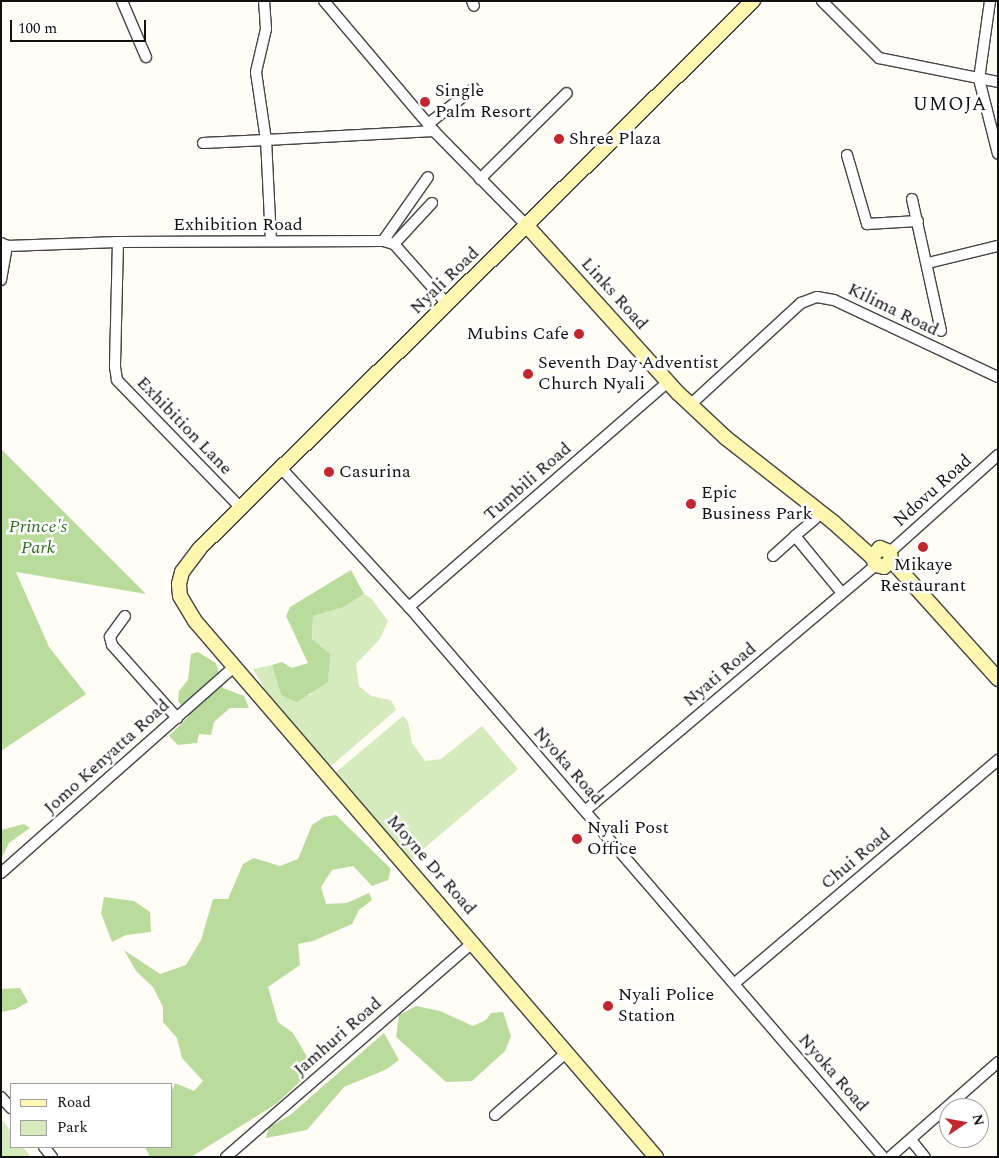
<!DOCTYPE html>
<style>
body{margin:0}
#map{position:relative;width:999px;height:1158px;overflow:hidden;background:#fffdf5;font-family:Spectral,serif}
div>[style]{position:absolute}
.green>*{inset:0;background:#d5ebbd}
.forest>*{inset:0;background:#b9dc9c}
.roads{filter:drop-shadow(1px 0 #444) drop-shadow(-1px 0 #444) drop-shadow(0 1px #444) drop-shadow(0 -1px #444)}
.street>*{height:10px;margin:-5px;padding:0 5px;transform-origin:5px;border-radius:5px;background:#fff}
.secondary>*{height:14px;margin:-7px;padding:0 7px;transform-origin:7px;border-radius:7px;background:#fff6b0}
.dots>*{width:14px;height:14px;translate:-50% -50%;box-sizing:border-box;border:2px solid #fff;border-radius:50%}
span{translate:-50% -50%;white-space:nowrap;text-align:center;line-height:1.15;-webkit-text-stroke:5px #fff;paint-order:stroke}
.poi-label{font-size:18px;color:#111}
.left{translate:0 -50%;text-align:left}
.right{translate:-100% -50%;text-align:right}
.street-label{font-size:18px;color:#111}
.park-label{font-size:18px;color:#2f6b1f;font-style:italic}
.neighbourhood-label{font-size:19px;color:#111;letter-spacing:1px}
.frame{position:absolute;inset:0;border:2px solid #111;pointer-events:none}
.legend{position:absolute;left:10px;top:1083px;width:162px;height:65px;box-sizing:border-box;background:#fff;border:1px solid #a0a0a0;margin:0;padding:6px 9px;list-style:none;font-size:15px;color:#111}
.legend li{display:flex;align-items:center;gap:10px;height:25px}
.legend b{width:25px;border:1px solid #a0a0a0}
.north{position:absolute;left:939px;top:1098px;width:50px;height:50px;box-sizing:border-box;background:#fff;border:1px solid #a0a0a0;border-radius:50%;rotate:78deg;font-size:14px;font-weight:700;line-height:20px;text-align:center;color:#111}
.north::after{content:'';display:block;margin:auto;width:18px;height:22px;background:#c4262e;clip-path:polygon(50% 0,100% 100%,50% 72%,0 100%)}
.scale{position:absolute;left:10px;top:20px;width:136px;height:22px;box-sizing:border-box;border:2px solid #111;border-top:0;padding-left:6px;font-size:15px;line-height:18px;white-space:nowrap;color:#111;-webkit-text-stroke:4px #fff;paint-order:stroke}
</style>
<div id="map">
<div class="green">
<i style="clip-path:polygon(364px 594px,371px 598px,388px 621px,380px 639px,356px 664px,359px 686px,371px 696px,391px 700px,396px 710px,331px 766px,277px 710px,253px 669px,272px 665px,281px 695px,311px 695px,313px 616px,344px 607px)"></i>
<i style="clip-path:polygon(403px 716px,408px 722px,412px 743px,425px 761px,441px 759px,482px 726px,518px 769px,409px 861px,335px 773px)"></i>
<i style="clip-path:polygon(1px 1118px,11px 1132px,11px 1147px,23px 1147px,31px 1157px,1px 1157px)"></i>
</div>
<div class="forest">
<i style="clip-path:polygon(1px 449px,146px 594px,16px 572px,49px 647px,86px 694px,1px 751px)"></i>
<i style="clip-path:polygon(351px 570px,364px 594px,344px 607px,313px 616px,312px 639px,330px 654px,328px 682px,297px 702px,281px 695px,272px 665px,282px 662px,292px 668px,308px 663px,286px 616px,290px 607px)"></i>
<i style="clip-path:polygon(198px 652px,216px 663px,223px 688px,244px 696px,249px 708px,230px 708px,214px 722px,211px 735px,199px 734px,197px 743px,178px 745px,169px 736px,189px 716px,178px 701px,179px 691px,188px 680px,191px 654px)"></i>
<i style="clip-path:polygon(336px 815px,391px 869px,388px 880px,372px 886px,353px 866px,332px 870px,321px 887px,326px 904px,347px 903px,369px 893px,372px 900px,359px 910px,352px 924px,313px 941px,298px 944px,300px 965px,268px 987px,278px 1022px,293px 1033px,309px 1060px,304px 1078px,276px 1104px,191px 1157px,150px 1157px,145px 1147px,171px 1147px,171px 1093px,175px 1083px,194px 1091px,203px 1081px,182px 1058px,177px 1038px,163px 1022px,163px 1007px,153px 987px,136px 971px,124px 950px,160px 974px,186px 965px,201px 940px,213px 899px,228px 899px,243px 864px,254px 858px,280px 866px,298px 859px,312px 825px,324px 817px)"></i>
<i style="clip-path:polygon(24px 824px,30px 828px,9px 843px,1px 859px,1px 830px)"></i>
<i style="clip-path:polygon(104px 897px,134px 901px,150px 912px,151px 932px,126px 935px,112px 942px,101px 913px)"></i>
<i style="clip-path:polygon(20px 988px,28px 1002px,16px 1009px,1px 1012px,1px 989px)"></i>
<i style="clip-path:polygon(416px 1006px,440px 1011px,473px 1026px,486px 1020px,491px 1013px,503px 1012px,511px 1036px,505px 1051px,472px 1081px,446px 1082px,396px 1037px,399px 1015px)"></i>
<i style="clip-path:polygon(384px 1033px,399px 1060px,387px 1069px,344px 1087px,307px 1130px,266px 1138px,269px 1127px,290px 1115px)"></i>
</div>
<div class="roads">
<div class="street">
<i style="left:122px;top:1px;width:61px;rotate:66.8deg"></i>
<i style="left:324px;top:1px;width:170px;rotate:49.8deg"></i>
<i style="left:472px;top:1px;width:5px;rotate:68deg"></i>
<i style="left:822px;top:1px;width:81px;rotate:45deg"></i>
<i style="left:879px;top:58px;width:121px;rotate:11.4deg"></i>
<i style="left:990px;top:1px;width:79px;rotate:98deg"></i>
<i style="left:979px;top:79px;width:77px;rotate:75.8deg"></i>
<i style="left:428px;top:124px;width:58px;rotate:-38deg"></i>
<i style="left:203px;top:143px;width:63px;rotate:-2.7deg"></i>
<i style="left:266px;top:140px;width:69px;rotate:-98.4deg"></i>
<i style="left:256px;top:72px;width:44px;rotate:-76.9deg"></i>
<i style="left:266px;top:29px;width:28px;rotate:-94deg"></i>
<i style="left:847px;top:155px;width:72px;rotate:73.8deg"></i>
<i style="left:867px;top:224px;width:51px;rotate:-3.4deg"></i>
<i style="left:480px;top:179px;width:122px;rotate:-44.7deg"></i>
<i style="left:912px;top:199px;width:135px;rotate:77.6deg"></i>
<i style="left:271px;top:241px;width:101px;rotate:-92.8deg"></i>
<i style="left:266px;top:140px;width:168px;rotate:-3.1deg"></i>
<i style="left:434px;top:131px;width:133px;rotate:45.6deg"></i>
<i style="left:383px;top:241px;width:78px;rotate:-54.9deg"></i>
<i style="left:118px;top:242px;width:125px;rotate:91.4deg"></i>
<i style="left:115px;top:367px;width:13px;rotate:81deg"></i>
<i style="left:117px;top:380px;width:178px;rotate:45.9deg"></i>
<i style="left:1px;top:243px;width:7px;rotate:27deg"></i>
<i style="left:7px;top:246px;width:111px;rotate:-2.1deg"></i>
<i style="left:118px;top:242px;width:265px;rotate:-0.2deg"></i>
<i style="left:383px;top:241px;width:11px;rotate:15deg"></i>
<i style="left:394px;top:244px;width:80px;rotate:48.5deg"></i>
<i style="left:394px;top:244px;width:56px;rotate:-47.2deg"></i>
<i style="left:928px;top:263px;width:72px;rotate:-13.7deg"></i>
<i style="left:1px;top:280px;width:35px;rotate:-80deg"></i>
<i style="left:690px;top:405px;width:151px;rotate:-42.6deg"></i>
<i style="left:801px;top:303px;width:17px;rotate:-21deg"></i>
<i style="left:817px;top:297px;width:17px;rotate:10deg"></i>
<i style="left:834px;top:300px;width:181px;rotate:25.2deg"></i>
<i style="left:282px;top:469px;width:188px;rotate:47.4deg"></i>
<i style="left:409px;top:607px;width:726px;rotate:49.24deg"></i>
<i style="left:815px;top:519px;width:26px;rotate:140deg"></i>
<i style="left:795px;top:536px;width:74px;rotate:50.5deg"></i>
<i style="left:890px;top:552px;width:145px;rotate:-41.9deg"></i>
<i style="left:773px;top:556px;width:30px;rotate:-42deg"></i>
<i style="left:409px;top:607px;width:343px;rotate:-41deg"></i>
<i style="left:125px;top:616px;width:26px;rotate:126deg"></i>
<i style="left:110px;top:637px;width:8px;rotate:76deg"></i>
<i style="left:112px;top:645px;width:98px;rotate:48.3deg"></i>
<i style="left:586px;top:810px;width:380px;rotate:-40.2deg"></i>
<i style="left:1px;top:873px;width:312px;rotate:-41.5deg"></i>
<i style="left:735px;top:983px;width:345px;rotate:-40.3deg"></i>
<i style="left:1px;top:1097px;width:15px;rotate:48deg"></i>
<i style="left:495px;top:1115px;width:96px;rotate:-41.2deg"></i>
<i style="left:911px;top:1140px;width:22px;rotate:51deg"></i>
<i style="left:44px;top:1147px;width:13px;rotate:51deg"></i>
<i style="left:226px;top:1157px;width:327px;rotate:-41deg"></i>
<i style="left:890px;top:1157px;width:144px;rotate:-41.3deg"></i>
</div>
<div class="secondary">
<i style="left:527px;top:226px;width:225px;rotate:47.9deg"></i>
<i style="left:678px;top:393px;width:66px;rotate:43.2deg"></i>
<i style="left:726px;top:438px;width:136px;rotate:38.1deg"></i>
<i style="left:833px;top:522px;width:52px;rotate:41.9deg"></i>
<i style="left:872px;top:557px;width:9px;rotate:63deg"></i>
<i style="left:876px;top:565px;width:8px;rotate:14deg"></i>
<i style="left:884px;top:567px;width:10px;rotate:-45deg"></i>
<i style="left:891px;top:560px;width:8px;rotate:-97deg"></i>
<i style="left:890px;top:552px;width:11px;rotate:-158deg"></i>
<i style="left:880px;top:548px;width:12px;rotate:132deg"></i>
<i style="left:891px;top:560px;width:160px;rotate:48deg"></i>
<i style="left:656px;top:1157px;width:707px;rotate:-130.7deg"></i>
<i style="left:195px;top:621px;width:29px;rotate:-121deg"></i>
<i style="left:180px;top:596px;width:12px;rotate:-95deg"></i>
<i style="left:179px;top:584px;width:12px;rotate:-76deg"></i>
<i style="left:182px;top:572px;width:30px;rotate:-53deg"></i>
<i style="left:200px;top:548px;width:778px;rotate:-44.69deg"></i>
</div>
</div>
<div class="dots">
<i style="left:425px;top:102px;background:#c4262e"></i>
<i style="left:559px;top:139px;background:#c4262e"></i>
<i style="left:579px;top:334px;background:#c4262e"></i>
<i style="left:528px;top:374px;background:#c4262e"></i>
<i style="left:329px;top:472px;background:#c4262e"></i>
<i style="left:691px;top:504px;background:#c4262e"></i>
<i style="left:923px;top:547px;background:#c4262e"></i>
<i style="left:577px;top:839px;background:#c4262e"></i>
<i style="left:608px;top:1006px;background:#c4262e"></i>
</div>
<div class="poi-label">
<span class="left" style="left:435px;top:102px">Single<br>Palm Resort</span>
<span class="left" style="left:569px;top:139px">Shree Plaza</span>
<span class="right" style="left:569px;top:334px">Mubins Cafe</span>
<span class="left" style="left:538px;top:374px">Seventh Day Adventist<br>Church Nyali</span>
<span class="left" style="left:339px;top:472px">Casurina</span>
<span class="left" style="left:701px;top:504px">Epic<br>Business Park</span>
<span style="left:923px;top:576px">Mikaye<br>Restaurant</span>
<span class="left" style="left:587px;top:839px">Nyali Post<br>Office</span>
<span class="left" style="left:618px;top:1006px">Nyali Police<br>Station</span>
</div>
<div class="street-label">
<span style="left:238px;top:225px">Exhibition Road</span>
<span style="left:445px;top:281px;rotate:-44deg">Nyali Road</span>
<span style="left:614px;top:294px;rotate:48deg">Links Road</span>
<span style="left:893px;top:310px;rotate:26deg">Kilima Road</span>
<span style="left:184px;top:426px;rotate:46deg">Exhibition Lane</span>
<span style="left:528px;top:482px;rotate:-41deg">Tumbili Road</span>
<span style="left:933px;top:491px;rotate:-42deg">Ndovu Road</span>
<span style="left:720px;top:675px;rotate:-40deg">Nyati Road</span>
<span style="left:107px;top:757px;rotate:-42deg">Jomo Kenyatta Road</span>
<span style="left:568px;top:766px;rotate:49deg">Nyoka Road</span>
<span style="left:856px;top:859px;rotate:-40deg">Chui Road</span>
<span style="left:431px;top:865px;rotate:49deg">Moyne Dr Road</span>
<span style="left:338px;top:1037px;rotate:-41deg">Jamhuri Road</span>
<span style="left:833px;top:1073px;rotate:49deg">Nyoka Road</span>
</div>
<div class="park-label">
<span style="left:38px;top:538px">Prince's<br>Park</span>
</div>
<div class="neighbourhood-label">
<span style="left:950px;top:105px">UMOJA</span>
</div>
<div class="frame"></div>
<ul class="legend">
<li><b style="height:6px;background:#fff6b0"></b>Road</li>
<li><b style="height:14px;background:#d5ebbd"></b>Park</li>
</ul>
<div class="north">N</div>
<div class="scale">100 m</div>
</div>
